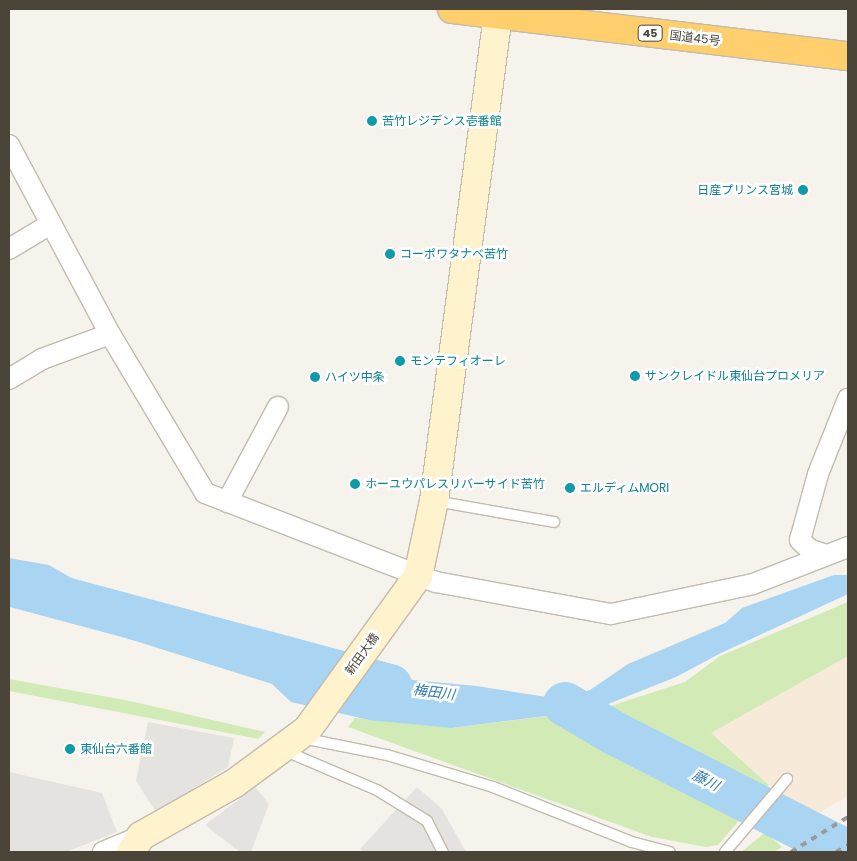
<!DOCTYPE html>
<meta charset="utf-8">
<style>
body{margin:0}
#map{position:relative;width:857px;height:861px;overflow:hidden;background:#f6f3ec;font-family:Poppins,"Noto Sans JP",sans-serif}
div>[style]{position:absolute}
.commercial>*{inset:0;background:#f7ead8}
.green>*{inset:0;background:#d2eab5}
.parking>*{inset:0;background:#e5e3e0}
.water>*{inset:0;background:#a9d4f2}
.river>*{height:44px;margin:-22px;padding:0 22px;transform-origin:22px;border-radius:22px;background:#a9d4f2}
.roads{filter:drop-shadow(1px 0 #c2bbae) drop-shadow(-1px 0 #c2bbae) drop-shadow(0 1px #c2bbae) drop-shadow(0 -1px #c2bbae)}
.lane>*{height:10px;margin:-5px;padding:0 5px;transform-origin:5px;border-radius:5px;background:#fff}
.street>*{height:20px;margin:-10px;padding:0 10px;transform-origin:10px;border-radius:10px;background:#fff}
.secondary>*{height:28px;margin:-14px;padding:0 14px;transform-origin:14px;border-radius:14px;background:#fff3cd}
.highway>*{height:28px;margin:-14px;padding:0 14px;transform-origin:14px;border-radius:14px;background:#ffcf6e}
.rail>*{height:4px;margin-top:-2px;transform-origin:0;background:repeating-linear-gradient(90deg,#9a9a9a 0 6px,transparent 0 12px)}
.dots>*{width:14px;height:14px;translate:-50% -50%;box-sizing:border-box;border:2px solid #fff;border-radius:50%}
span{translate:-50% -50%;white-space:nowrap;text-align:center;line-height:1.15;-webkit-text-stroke:5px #fff;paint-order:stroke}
.shield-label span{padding:1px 4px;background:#fff;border:1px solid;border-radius:4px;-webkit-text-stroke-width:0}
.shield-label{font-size:11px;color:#4b4439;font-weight:700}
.street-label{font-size:12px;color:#4b4439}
.culture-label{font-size:12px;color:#0d838f}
.left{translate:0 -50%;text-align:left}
.right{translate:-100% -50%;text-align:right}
.water-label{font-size:14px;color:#2e7ab2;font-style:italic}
.frame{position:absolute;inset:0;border:10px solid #4b4439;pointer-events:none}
</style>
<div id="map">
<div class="commercial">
<i style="clip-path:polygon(848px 656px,848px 796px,808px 819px,711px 733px)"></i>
</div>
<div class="green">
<i style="clip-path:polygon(848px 602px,848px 656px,711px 733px,769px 785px,756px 799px,619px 731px,595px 711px,685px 682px,720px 656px)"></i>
<i style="clip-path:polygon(9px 679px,130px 701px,265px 732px,258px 739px,9px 691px)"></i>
<i style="clip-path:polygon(563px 714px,743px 816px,718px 845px,706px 847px,652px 837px,348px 727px,355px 718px,451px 728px)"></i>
<i style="clip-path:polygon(766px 832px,782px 847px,774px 852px,741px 852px)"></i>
</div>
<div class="parking">
<i style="clip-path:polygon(148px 722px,234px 738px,228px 767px,156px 812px,136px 781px)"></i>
<i style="clip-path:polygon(9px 772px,102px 793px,117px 832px,66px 852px,9px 852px)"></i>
<i style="clip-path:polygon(255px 787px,269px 804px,251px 852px,240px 852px,205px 825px)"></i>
<i style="clip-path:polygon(417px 787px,442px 809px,466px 852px,363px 852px,360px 849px)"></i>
</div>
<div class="water">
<i style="clip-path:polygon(9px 558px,49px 565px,111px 601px,200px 629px,278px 667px,476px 686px,559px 699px,590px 690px,628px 664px,725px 623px,742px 608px,834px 575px,848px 575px,848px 594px,719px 654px,676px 677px,593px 710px,451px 728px,369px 720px,291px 702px,272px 684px,123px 637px,42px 582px,9px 580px)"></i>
</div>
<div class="river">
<i style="left:9px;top:584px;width:395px;rotate:15deg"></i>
<i style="left:565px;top:704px;width:59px;rotate:30.5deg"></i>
<i style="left:616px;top:734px;width:260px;rotate:27deg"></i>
</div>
<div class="roads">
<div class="lane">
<i style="left:435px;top:501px;width:121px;rotate:10deg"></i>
<i style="left:302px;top:738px;width:87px;rotate:11.3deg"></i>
<i style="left:387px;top:755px;width:111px;rotate:16.8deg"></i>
<i style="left:493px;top:787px;width:149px;rotate:21.6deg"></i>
<i style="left:632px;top:842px;width:39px;rotate:15deg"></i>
<i style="left:283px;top:750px;width:102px;rotate:23.1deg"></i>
<i style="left:377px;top:790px;width:59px;rotate:31.8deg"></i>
<i style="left:427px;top:821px;width:35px;rotate:63deg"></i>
<i style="left:725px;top:852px;width:96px;rotate:-49.7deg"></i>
</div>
<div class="street">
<i style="left:9px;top:145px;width:214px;rotate:61.9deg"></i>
<i style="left:110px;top:334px;width:185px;rotate:59.1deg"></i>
<i style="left:205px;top:493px;width:248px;rotate:21.1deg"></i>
<i style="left:436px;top:582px;width:178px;rotate:10.4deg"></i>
<i style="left:611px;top:614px;width:145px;rotate:-11.9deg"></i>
<i style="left:753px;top:584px;width:102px;rotate:-21.3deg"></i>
<i style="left:9px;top:249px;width:47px;rotate:-31deg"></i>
<i style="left:9px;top:379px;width:39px;rotate:-31deg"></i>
<i style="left:42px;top:359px;width:72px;rotate:-20.2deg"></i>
<i style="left:227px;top:502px;width:108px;rotate:-61.8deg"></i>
<i style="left:826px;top:555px;width:18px;rotate:-161deg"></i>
<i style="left:809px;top:549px;width:13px;rotate:-135deg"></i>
<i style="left:800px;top:540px;width:68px;rotate:-74.7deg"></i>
<i style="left:818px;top:474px;width:81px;rotate:-68.2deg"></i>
<i style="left:103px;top:852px;width:41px;rotate:-22.8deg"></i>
</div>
<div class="secondary">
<i style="left:131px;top:852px;width:19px;rotate:-58deg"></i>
<i style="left:141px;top:836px;width:108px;rotate:-29.4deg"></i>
<i style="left:235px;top:783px;width:89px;rotate:-36.4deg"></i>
<i style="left:307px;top:730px;width:190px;rotate:-54.2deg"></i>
<i style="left:418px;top:576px;width:77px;rotate:-78deg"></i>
<i style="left:434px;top:501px;width:489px;rotate:-82.5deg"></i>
</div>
<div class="highway">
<i style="left:452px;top:9px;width:399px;rotate:6.8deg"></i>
</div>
</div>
<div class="rail">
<i style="left:791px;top:852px;width:67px;rotate:-31.6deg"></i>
<i style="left:836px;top:852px;width:14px;rotate:-30deg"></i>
</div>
<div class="dots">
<i style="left:372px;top:121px;background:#0f9aa8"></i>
<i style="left:803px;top:190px;background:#0f9aa8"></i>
<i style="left:390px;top:254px;background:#0f9aa8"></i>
<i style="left:400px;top:361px;background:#0f9aa8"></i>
<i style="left:635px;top:376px;background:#0f9aa8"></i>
<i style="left:315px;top:377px;background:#0f9aa8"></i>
<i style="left:355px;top:484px;background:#0f9aa8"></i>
<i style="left:570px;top:488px;background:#0f9aa8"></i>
<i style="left:70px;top:749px;background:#0f9aa8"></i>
</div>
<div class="shield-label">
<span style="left:650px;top:33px">45</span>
</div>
<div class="street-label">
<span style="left:695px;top:38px;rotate:7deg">国道45号</span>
<span style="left:362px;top:654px;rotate:-54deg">新田大橋</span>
</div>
<div class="culture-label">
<span class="left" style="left:382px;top:121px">苦竹レジデンス壱番館</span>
<span class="right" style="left:793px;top:190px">日産プリンス宮城</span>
<span class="left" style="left:400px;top:254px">コーポワタナベ苦竹</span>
<span class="left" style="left:410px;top:361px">モンテフィオーレ</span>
<span class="left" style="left:645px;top:376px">サンクレイドル東仙台プロメリア</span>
<span class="left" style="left:325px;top:377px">ハイツ中条</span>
<span class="left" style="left:365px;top:484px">ホーユウパレスリバーサイド苦竹</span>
<span class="left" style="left:580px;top:488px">エルディムMORI</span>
<span class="left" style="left:80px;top:749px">東仙台六番館</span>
</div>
<div class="water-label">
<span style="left:434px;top:692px;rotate:7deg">梅田川</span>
<span style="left:706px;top:780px;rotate:27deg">藤川</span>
</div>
<div class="frame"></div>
</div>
